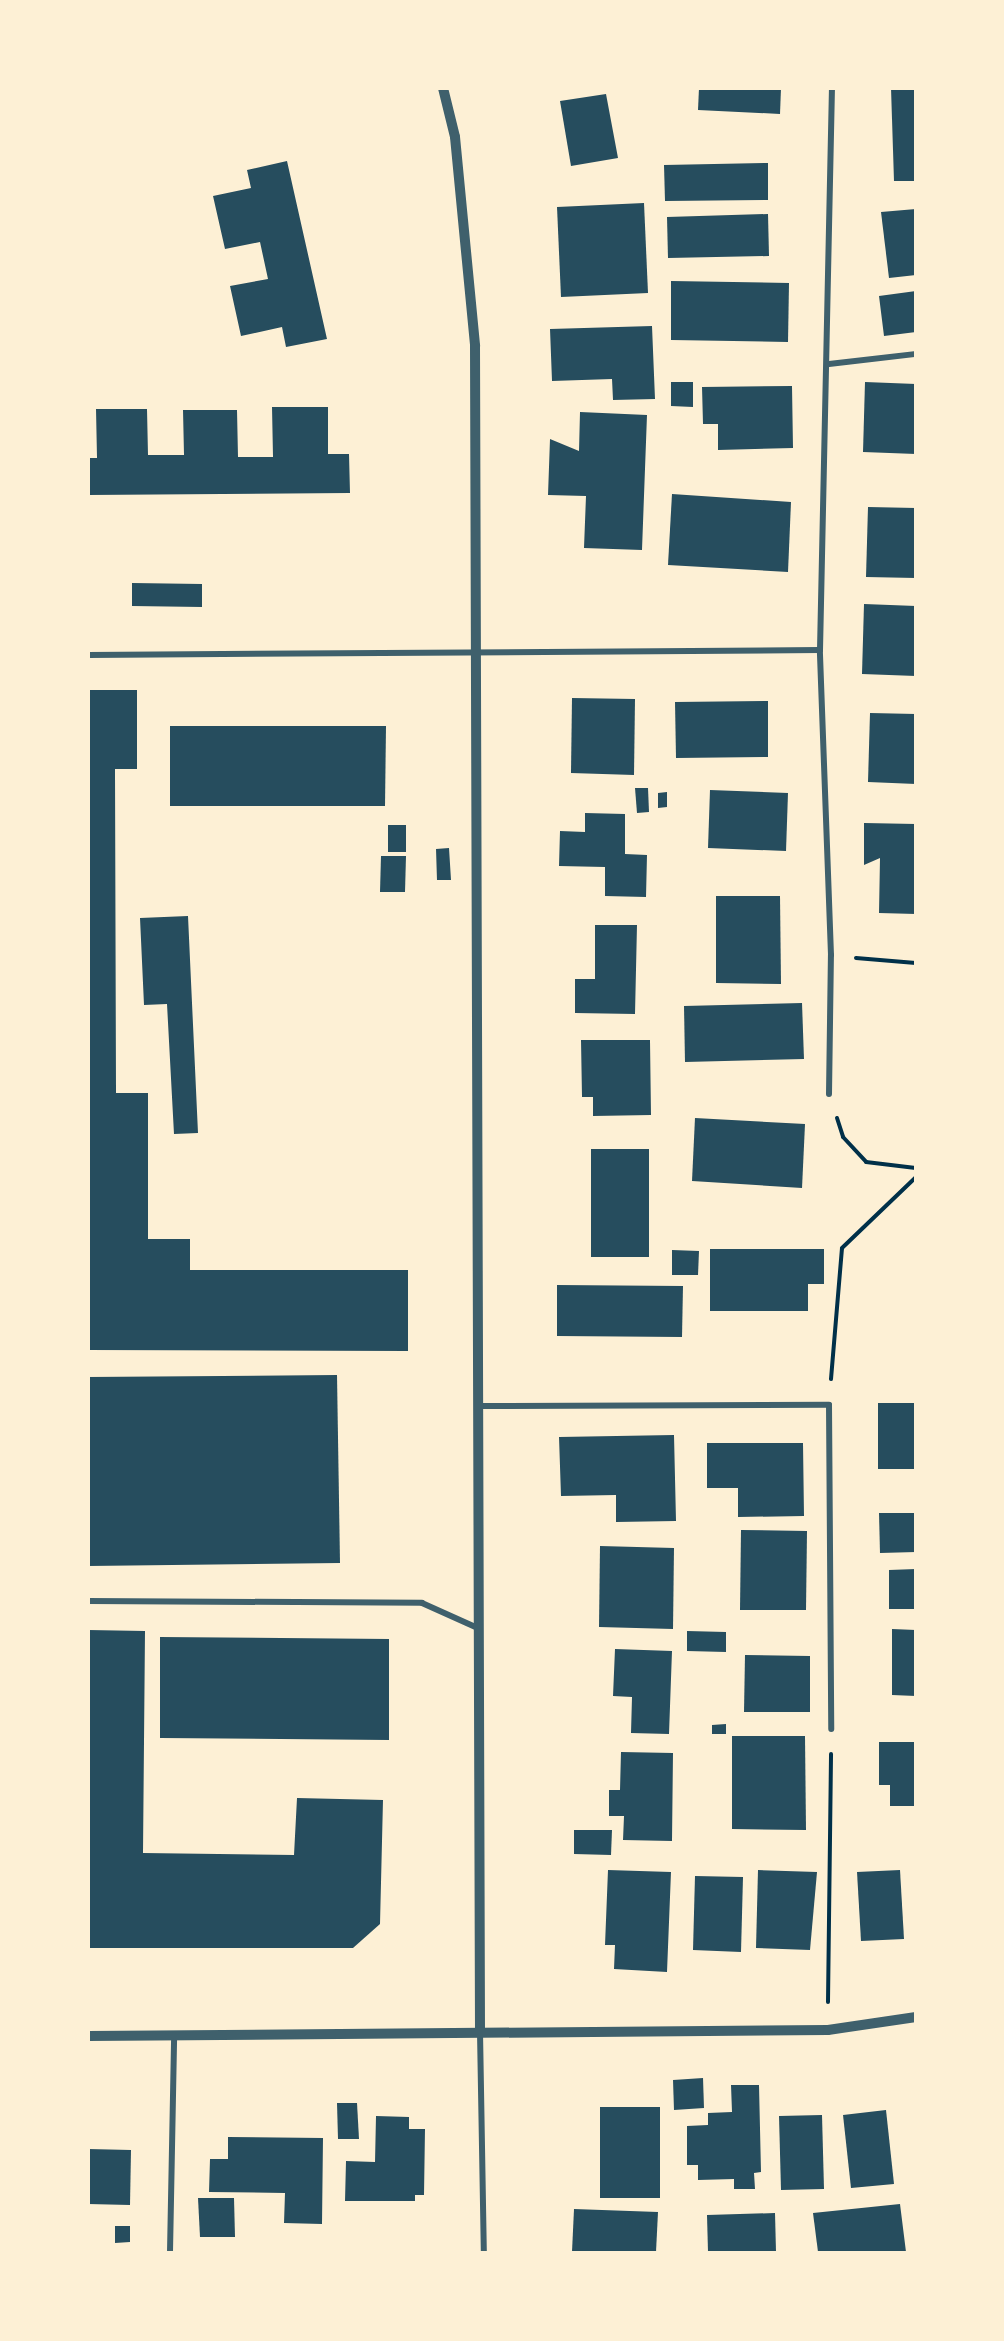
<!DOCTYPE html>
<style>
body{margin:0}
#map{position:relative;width:1004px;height:2341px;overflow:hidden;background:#fdf0d5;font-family:Helvetica,sans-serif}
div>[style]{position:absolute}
.building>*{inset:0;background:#264d5e}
.path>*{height:4px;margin:-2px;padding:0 2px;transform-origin:2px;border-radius:2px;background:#003049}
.minor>*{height:6px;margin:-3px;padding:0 3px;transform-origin:3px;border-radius:3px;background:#3f606c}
.tertiary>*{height:10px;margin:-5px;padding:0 5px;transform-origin:5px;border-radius:5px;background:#3f606c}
span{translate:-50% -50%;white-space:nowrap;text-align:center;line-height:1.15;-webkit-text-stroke:6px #fdf0d5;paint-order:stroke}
.frame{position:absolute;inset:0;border:90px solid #fdf0d5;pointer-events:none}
</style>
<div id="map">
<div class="building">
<i style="clip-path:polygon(699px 88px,781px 88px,780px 114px,698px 110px)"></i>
<i style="clip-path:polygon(891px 88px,916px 88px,916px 181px,894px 181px)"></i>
<i style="clip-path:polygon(606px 94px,618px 158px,571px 166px,560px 101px)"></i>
<i style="clip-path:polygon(287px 161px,327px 339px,286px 347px,282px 327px,241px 336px,230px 286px,268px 279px,260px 242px,225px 249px,213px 196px,251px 188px,247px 170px)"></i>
<i style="clip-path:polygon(768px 163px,768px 200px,665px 201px,664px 165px)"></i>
<i style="clip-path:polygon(644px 203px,648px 293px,561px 297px,557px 207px)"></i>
<i style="clip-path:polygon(916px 209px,916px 275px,889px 278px,881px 212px)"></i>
<i style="clip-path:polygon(768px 214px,769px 256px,668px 258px,667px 217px)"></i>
<i style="clip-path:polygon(671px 281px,789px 283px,788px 342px,671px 340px)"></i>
<i style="clip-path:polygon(916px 291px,916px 332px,884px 336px,879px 296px)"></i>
<i style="clip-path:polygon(652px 326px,655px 399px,613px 400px,612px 379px,552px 381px,550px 329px)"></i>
<i style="clip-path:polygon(671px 382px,693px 382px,693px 407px,671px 406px)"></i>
<i style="clip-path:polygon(865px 382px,916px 384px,916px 454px,863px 452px)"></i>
<i style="clip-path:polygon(792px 386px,793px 448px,718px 450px,718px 424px,703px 424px,702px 387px)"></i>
<i style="clip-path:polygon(272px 407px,328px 407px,328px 454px,349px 454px,350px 493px,88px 495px,88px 458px,97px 458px,96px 409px,147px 409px,148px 455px,184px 455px,183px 410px,237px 410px,238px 457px,273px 457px)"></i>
<i style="clip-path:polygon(580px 412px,647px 415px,642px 550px,584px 548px,586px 496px,548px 495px,550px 439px,579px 451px)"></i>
<i style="clip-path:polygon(672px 494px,791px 502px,788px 572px,668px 565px)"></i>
<i style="clip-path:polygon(868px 507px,916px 508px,916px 578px,866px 577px)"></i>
<i style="clip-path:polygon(132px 583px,202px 584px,202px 607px,132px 606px)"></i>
<i style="clip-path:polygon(864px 604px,916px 606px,916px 676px,862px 674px)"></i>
<i style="clip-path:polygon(88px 690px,137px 690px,137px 769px,115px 769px,116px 1093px,148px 1093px,148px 1239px,190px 1239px,190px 1270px,408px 1270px,408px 1351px,88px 1350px)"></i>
<i style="clip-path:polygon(572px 698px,635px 699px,634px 775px,571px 773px)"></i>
<i style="clip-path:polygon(768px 701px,768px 757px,676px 758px,675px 702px)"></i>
<i style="clip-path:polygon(870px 713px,916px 714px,916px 784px,868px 782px)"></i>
<i style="clip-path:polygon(170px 726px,386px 726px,385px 806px,170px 806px)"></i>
<i style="clip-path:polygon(635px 788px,648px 788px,649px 812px,637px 813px)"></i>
<i style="clip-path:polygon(710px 790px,788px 793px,786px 851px,708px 848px)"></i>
<i style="clip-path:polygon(667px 792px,667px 807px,658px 808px,658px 793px)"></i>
<i style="clip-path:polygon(585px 813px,625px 814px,625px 854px,647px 855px,646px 897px,605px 896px,605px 867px,559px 866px,560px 831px,585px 832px)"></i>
<i style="clip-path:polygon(864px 823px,916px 824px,916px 914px,879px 913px,880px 858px,864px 865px)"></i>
<i style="clip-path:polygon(388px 825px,406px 825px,406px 852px,388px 852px)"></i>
<i style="clip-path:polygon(449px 848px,451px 880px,437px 880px,436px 849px)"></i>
<i style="clip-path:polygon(381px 856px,406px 856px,405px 892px,380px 892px)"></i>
<i style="clip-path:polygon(716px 896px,780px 896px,781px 984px,716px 983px)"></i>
<i style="clip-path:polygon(188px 916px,198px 1133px,174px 1134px,167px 1004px,144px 1005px,140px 918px)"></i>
<i style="clip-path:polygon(595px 925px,637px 925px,635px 1014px,575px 1013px,575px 979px,595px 979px)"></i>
<i style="clip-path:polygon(802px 1003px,804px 1059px,685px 1062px,684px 1006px)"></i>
<i style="clip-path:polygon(581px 1040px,650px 1040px,651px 1115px,593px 1116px,593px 1097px,582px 1097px)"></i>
<i style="clip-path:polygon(695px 1118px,805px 1124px,802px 1188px,692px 1181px)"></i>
<i style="clip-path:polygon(591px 1149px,649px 1149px,649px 1257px,591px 1257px)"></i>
<i style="clip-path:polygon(710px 1249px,824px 1249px,824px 1284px,808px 1284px,808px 1311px,710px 1311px)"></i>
<i style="clip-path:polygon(672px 1250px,699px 1251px,698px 1275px,672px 1275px)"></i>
<i style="clip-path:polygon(557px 1285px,683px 1286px,682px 1337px,557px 1336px)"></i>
<i style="clip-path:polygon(337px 1375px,340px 1563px,88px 1566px,88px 1377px)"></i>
<i style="clip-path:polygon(878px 1403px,916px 1403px,916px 1469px,878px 1469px)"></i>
<i style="clip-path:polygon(674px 1435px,676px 1521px,616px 1522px,616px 1495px,561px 1496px,559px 1437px)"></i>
<i style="clip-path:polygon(707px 1443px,803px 1443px,804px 1516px,738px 1517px,738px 1488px,707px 1488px)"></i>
<i style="clip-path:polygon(879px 1513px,916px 1513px,916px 1552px,880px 1553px)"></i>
<i style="clip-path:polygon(741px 1530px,807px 1531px,806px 1610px,740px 1610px)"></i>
<i style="clip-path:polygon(600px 1546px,674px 1548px,673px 1629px,599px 1627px)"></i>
<i style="clip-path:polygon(916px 1569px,916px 1609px,889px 1609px,889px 1570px)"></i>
<i style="clip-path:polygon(892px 1629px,916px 1630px,916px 1696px,892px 1695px)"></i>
<i style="clip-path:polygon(88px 1630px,145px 1631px,143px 1853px,294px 1855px,297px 1798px,383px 1800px,380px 1924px,353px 1948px,88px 1948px)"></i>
<i style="clip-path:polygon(687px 1631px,726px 1632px,726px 1652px,687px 1651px)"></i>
<i style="clip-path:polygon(160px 1637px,389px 1639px,389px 1740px,160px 1738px)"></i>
<i style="clip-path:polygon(615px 1649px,672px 1651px,669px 1734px,631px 1733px,632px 1697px,613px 1696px)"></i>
<i style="clip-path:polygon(745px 1655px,810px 1656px,810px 1712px,744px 1712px)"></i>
<i style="clip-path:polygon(726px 1724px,726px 1734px,712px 1734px,712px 1725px)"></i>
<i style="clip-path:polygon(732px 1736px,805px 1736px,806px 1830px,732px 1829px)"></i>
<i style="clip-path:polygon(879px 1742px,916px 1742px,916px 1806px,890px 1806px,890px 1785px,879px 1785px)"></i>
<i style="clip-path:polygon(621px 1752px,673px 1753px,672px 1841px,623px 1840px,624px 1816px,609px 1816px,609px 1790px,620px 1790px)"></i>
<i style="clip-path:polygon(574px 1830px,612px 1830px,611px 1855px,574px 1854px)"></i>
<i style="clip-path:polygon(608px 1870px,671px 1872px,667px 1972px,614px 1969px,615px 1945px,605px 1945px)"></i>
<i style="clip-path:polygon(758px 1870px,817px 1872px,810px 1950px,756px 1948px)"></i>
<i style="clip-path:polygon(900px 1870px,904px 1939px,861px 1941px,857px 1872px)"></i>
<i style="clip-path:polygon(695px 1876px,743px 1877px,741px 1952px,693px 1950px)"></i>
<i style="clip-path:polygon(703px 2078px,704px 2108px,674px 2110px,673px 2080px)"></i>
<i style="clip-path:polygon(731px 2085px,759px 2085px,761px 2172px,754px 2173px,755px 2189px,734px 2189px,734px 2179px,698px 2180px,698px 2165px,687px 2165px,687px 2126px,708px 2125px,708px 2113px,732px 2112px)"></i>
<i style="clip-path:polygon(337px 2103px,357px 2103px,359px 2139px,338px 2139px)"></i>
<i style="clip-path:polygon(600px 2107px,660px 2107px,660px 2198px,600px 2198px)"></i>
<i style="clip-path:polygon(886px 2110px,894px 2184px,851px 2188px,843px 2115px)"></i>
<i style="clip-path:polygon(822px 2115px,824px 2189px,781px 2190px,779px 2116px)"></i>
<i style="clip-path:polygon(376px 2116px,409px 2117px,409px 2129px,425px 2129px,424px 2195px,415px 2195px,415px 2201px,345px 2201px,346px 2161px,375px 2162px)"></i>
<i style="clip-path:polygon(228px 2137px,323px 2138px,322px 2224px,284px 2223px,285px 2193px,209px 2192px,210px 2159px,228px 2159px)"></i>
<i style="clip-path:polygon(88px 2149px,131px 2150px,130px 2205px,88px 2204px)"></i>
<i style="clip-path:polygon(198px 2198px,234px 2198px,235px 2237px,200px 2237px)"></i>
<i style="clip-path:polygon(900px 2204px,906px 2252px,818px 2252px,813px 2213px)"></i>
<i style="clip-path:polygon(574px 2209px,658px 2212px,656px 2252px,572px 2252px)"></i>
<i style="clip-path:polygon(775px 2213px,776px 2252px,708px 2252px,707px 2215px)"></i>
<i style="clip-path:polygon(115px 2226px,130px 2226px,130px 2242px,115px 2243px)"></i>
</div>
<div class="path">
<i style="left:856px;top:958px;width:60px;rotate:4.8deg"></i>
<i style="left:837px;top:1118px;width:20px;rotate:72deg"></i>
<i style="left:843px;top:1137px;width:34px;rotate:47deg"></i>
<i style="left:866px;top:1162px;width:50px;rotate:6.8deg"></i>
<i style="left:831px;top:1379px;width:131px;rotate:-85.2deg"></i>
<i style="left:842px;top:1248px;width:103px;rotate:-43.8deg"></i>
<i style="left:828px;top:2002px;width:248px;rotate:-89.3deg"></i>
</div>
<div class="minor">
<i style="left:829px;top:364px;width:88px;rotate:-6.6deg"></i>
<i style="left:88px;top:655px;width:732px;rotate:-0.39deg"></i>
<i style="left:829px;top:1094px;width:139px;rotate:-89.2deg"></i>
<i style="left:831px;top:955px;width:305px;rotate:-92.1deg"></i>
<i style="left:820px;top:650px;width:562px;rotate:-88.78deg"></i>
<i style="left:481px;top:1406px;width:348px;rotate:-0.2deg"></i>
<i style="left:829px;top:1405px;width:324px;rotate:89.6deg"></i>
<i style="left:88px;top:1601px;width:334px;rotate:0.3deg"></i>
<i style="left:422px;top:1603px;width:61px;rotate:24.1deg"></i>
<i style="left:480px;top:2032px;width:220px;rotate:89deg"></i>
<i style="left:170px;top:2252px;width:215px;rotate:-88.9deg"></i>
</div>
<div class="tertiary">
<i style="left:443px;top:88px;width:50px;rotate:76.2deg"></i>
<i style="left:455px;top:137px;width:210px;rotate:84.5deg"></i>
<i style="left:475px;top:346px;width:1686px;rotate:89.83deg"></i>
<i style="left:88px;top:2036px;width:740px;rotate:-0.46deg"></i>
<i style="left:828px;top:2030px;width:89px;rotate:-8.4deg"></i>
</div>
<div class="frame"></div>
</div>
